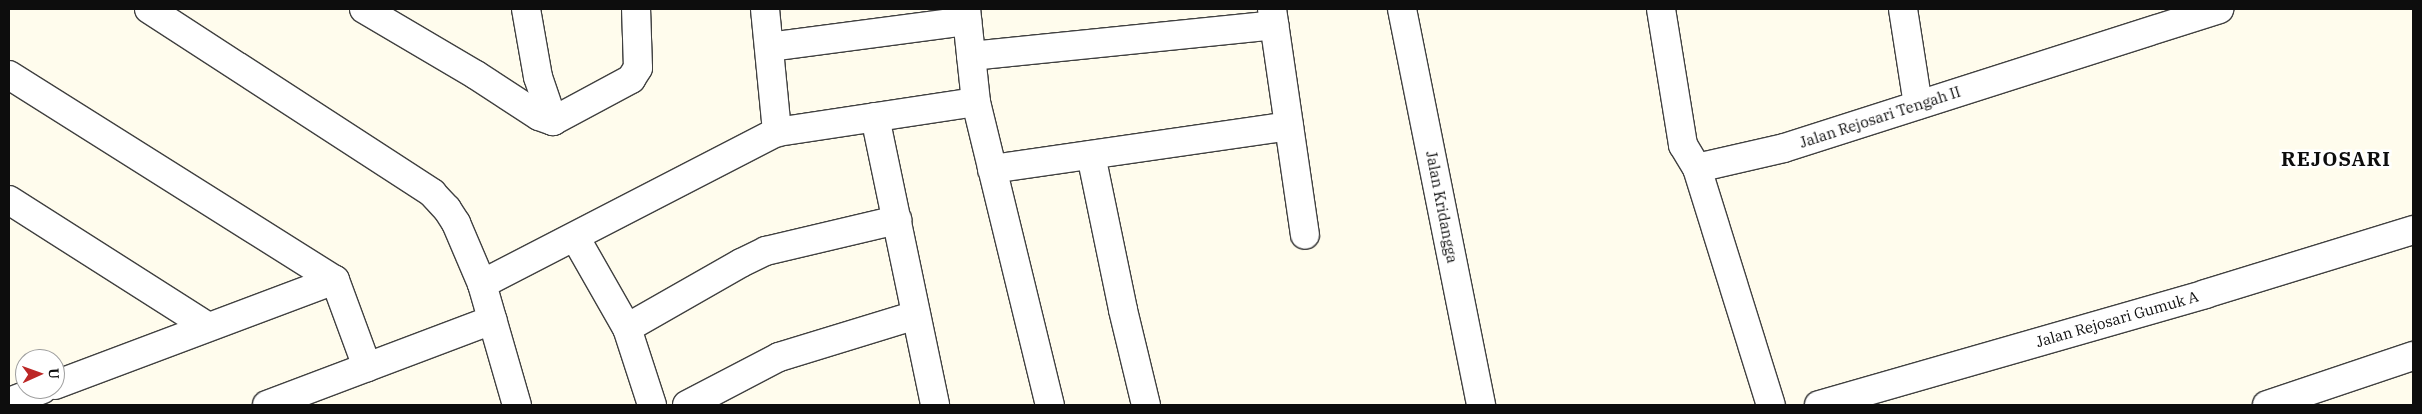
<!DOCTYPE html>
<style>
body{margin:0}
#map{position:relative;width:2422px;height:414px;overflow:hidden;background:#fffced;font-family:"IBM Plex Serif",serif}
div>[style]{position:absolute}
.roads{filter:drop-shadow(1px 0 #404040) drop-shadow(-1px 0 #404040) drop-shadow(0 1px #404040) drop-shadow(0 -1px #404040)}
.minor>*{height:28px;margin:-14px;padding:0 14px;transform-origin:14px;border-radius:14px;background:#fff}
span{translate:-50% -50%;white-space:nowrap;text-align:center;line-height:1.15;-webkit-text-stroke:5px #fff;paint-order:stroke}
.street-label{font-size:15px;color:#0d0d0d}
.district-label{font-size:20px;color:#0d0d0d;font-weight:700;letter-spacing:1px}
.frame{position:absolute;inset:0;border:10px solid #0d0d0d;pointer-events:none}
.north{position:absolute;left:15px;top:349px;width:50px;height:50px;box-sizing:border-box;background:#fff;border:1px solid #9e9e9e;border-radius:50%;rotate:88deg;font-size:14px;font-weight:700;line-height:20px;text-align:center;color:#0d0d0d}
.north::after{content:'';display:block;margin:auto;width:18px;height:22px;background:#bc2726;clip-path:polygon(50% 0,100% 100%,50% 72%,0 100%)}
</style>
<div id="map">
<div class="roads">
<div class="minor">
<i style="left:149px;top:9px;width:338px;rotate:33deg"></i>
<i style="left:432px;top:193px;width:22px;rotate:47deg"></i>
<i style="left:447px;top:209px;width:17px;rotate:57deg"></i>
<i style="left:456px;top:223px;width:66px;rotate:66.9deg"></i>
<i style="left:482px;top:284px;width:126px;rotate:73.9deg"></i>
<i style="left:364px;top:9px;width:130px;rotate:30.5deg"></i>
<i style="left:476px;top:75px;width:75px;rotate:33.1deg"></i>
<i style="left:539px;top:116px;width:15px;rotate:20deg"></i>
<i style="left:553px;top:121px;width:46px;rotate:-108.8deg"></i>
<i style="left:538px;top:77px;width:69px;rotate:-100deg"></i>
<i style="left:765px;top:9px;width:124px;rotate:84.4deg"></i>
<i style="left:1272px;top:9px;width:228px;rotate:81.7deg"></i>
<i style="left:1402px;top:9px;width:404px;rotate:78.7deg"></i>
<i style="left:1661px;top:9px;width:138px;rotate:80.8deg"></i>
<i style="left:1683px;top:145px;width:27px;rotate:59deg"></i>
<i style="left:1697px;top:168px;width:89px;rotate:-12.9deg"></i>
<i style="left:1784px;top:148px;width:457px;rotate:-17.7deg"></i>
<i style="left:1903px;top:9px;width:97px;rotate:81.1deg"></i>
<i style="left:769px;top:47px;width:200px;rotate:-7.5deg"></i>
<i style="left:971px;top:56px;width:305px;rotate:-5.8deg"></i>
<i style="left:9px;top:75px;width:385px;rotate:32.2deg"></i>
<i style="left:335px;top:280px;width:93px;rotate:69.8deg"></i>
<i style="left:976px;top:102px;width:312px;rotate:76.3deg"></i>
<i style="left:875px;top:117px;width:294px;rotate:78.2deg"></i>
<i style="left:553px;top:121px;width:89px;rotate:-28.3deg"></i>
<i style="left:631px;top:79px;width:13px;rotate:-58deg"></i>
<i style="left:638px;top:68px;width:59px;rotate:-91.9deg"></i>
<i style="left:1091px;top:155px;width:158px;rotate:78.3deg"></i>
<i style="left:1123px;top:310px;width:98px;rotate:76.4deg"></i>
<i style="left:1697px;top:168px;width:248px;rotate:72.7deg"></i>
<i style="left:992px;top:169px;width:300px;rotate:-8.2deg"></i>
<i style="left:9px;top:200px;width:236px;rotate:32.5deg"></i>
<i style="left:575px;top:237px;width:105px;rotate:60.3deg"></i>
<i style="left:627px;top:328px;width:81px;rotate:72deg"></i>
<i style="left:482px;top:284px;width:332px;rotate:-27.3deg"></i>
<i style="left:777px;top:132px;width:201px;rotate:-8.6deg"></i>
<i style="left:976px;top:102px;width:94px;rotate:-96.1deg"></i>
<i style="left:627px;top:328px;width:131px;rotate:-29.7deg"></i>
<i style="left:741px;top:263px;width:28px;rotate:-26deg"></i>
<i style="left:766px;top:251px;width:135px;rotate:-13.3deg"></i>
<i style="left:55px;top:385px;width:299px;rotate:-20.6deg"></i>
<i style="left:9px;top:402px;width:36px;rotate:-21deg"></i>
<i style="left:267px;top:405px;width:241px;rotate:-20.7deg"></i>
<i style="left:687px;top:405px;width:104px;rotate:-27.6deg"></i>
<i style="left:779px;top:357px;width:143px;rotate:-17deg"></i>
<i style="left:1819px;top:405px;width:402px;rotate:-16deg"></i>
<i style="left:2205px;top:294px;width:218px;rotate:-17.1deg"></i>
<i style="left:2267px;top:405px;width:154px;rotate:-18.6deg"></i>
</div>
</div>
<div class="street-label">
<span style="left:1880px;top:117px;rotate:-18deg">Jalan Rejosari Tengah II</span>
<span style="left:1442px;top:207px;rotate:79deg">Jalan Kridangga</span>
<span style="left:2117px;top:319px;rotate:-16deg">Jalan Rejosari Gumuk A</span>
</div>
<div class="district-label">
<span style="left:2336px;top:158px">REJOSARI</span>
</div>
<div class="frame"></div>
<div class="north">U</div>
</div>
